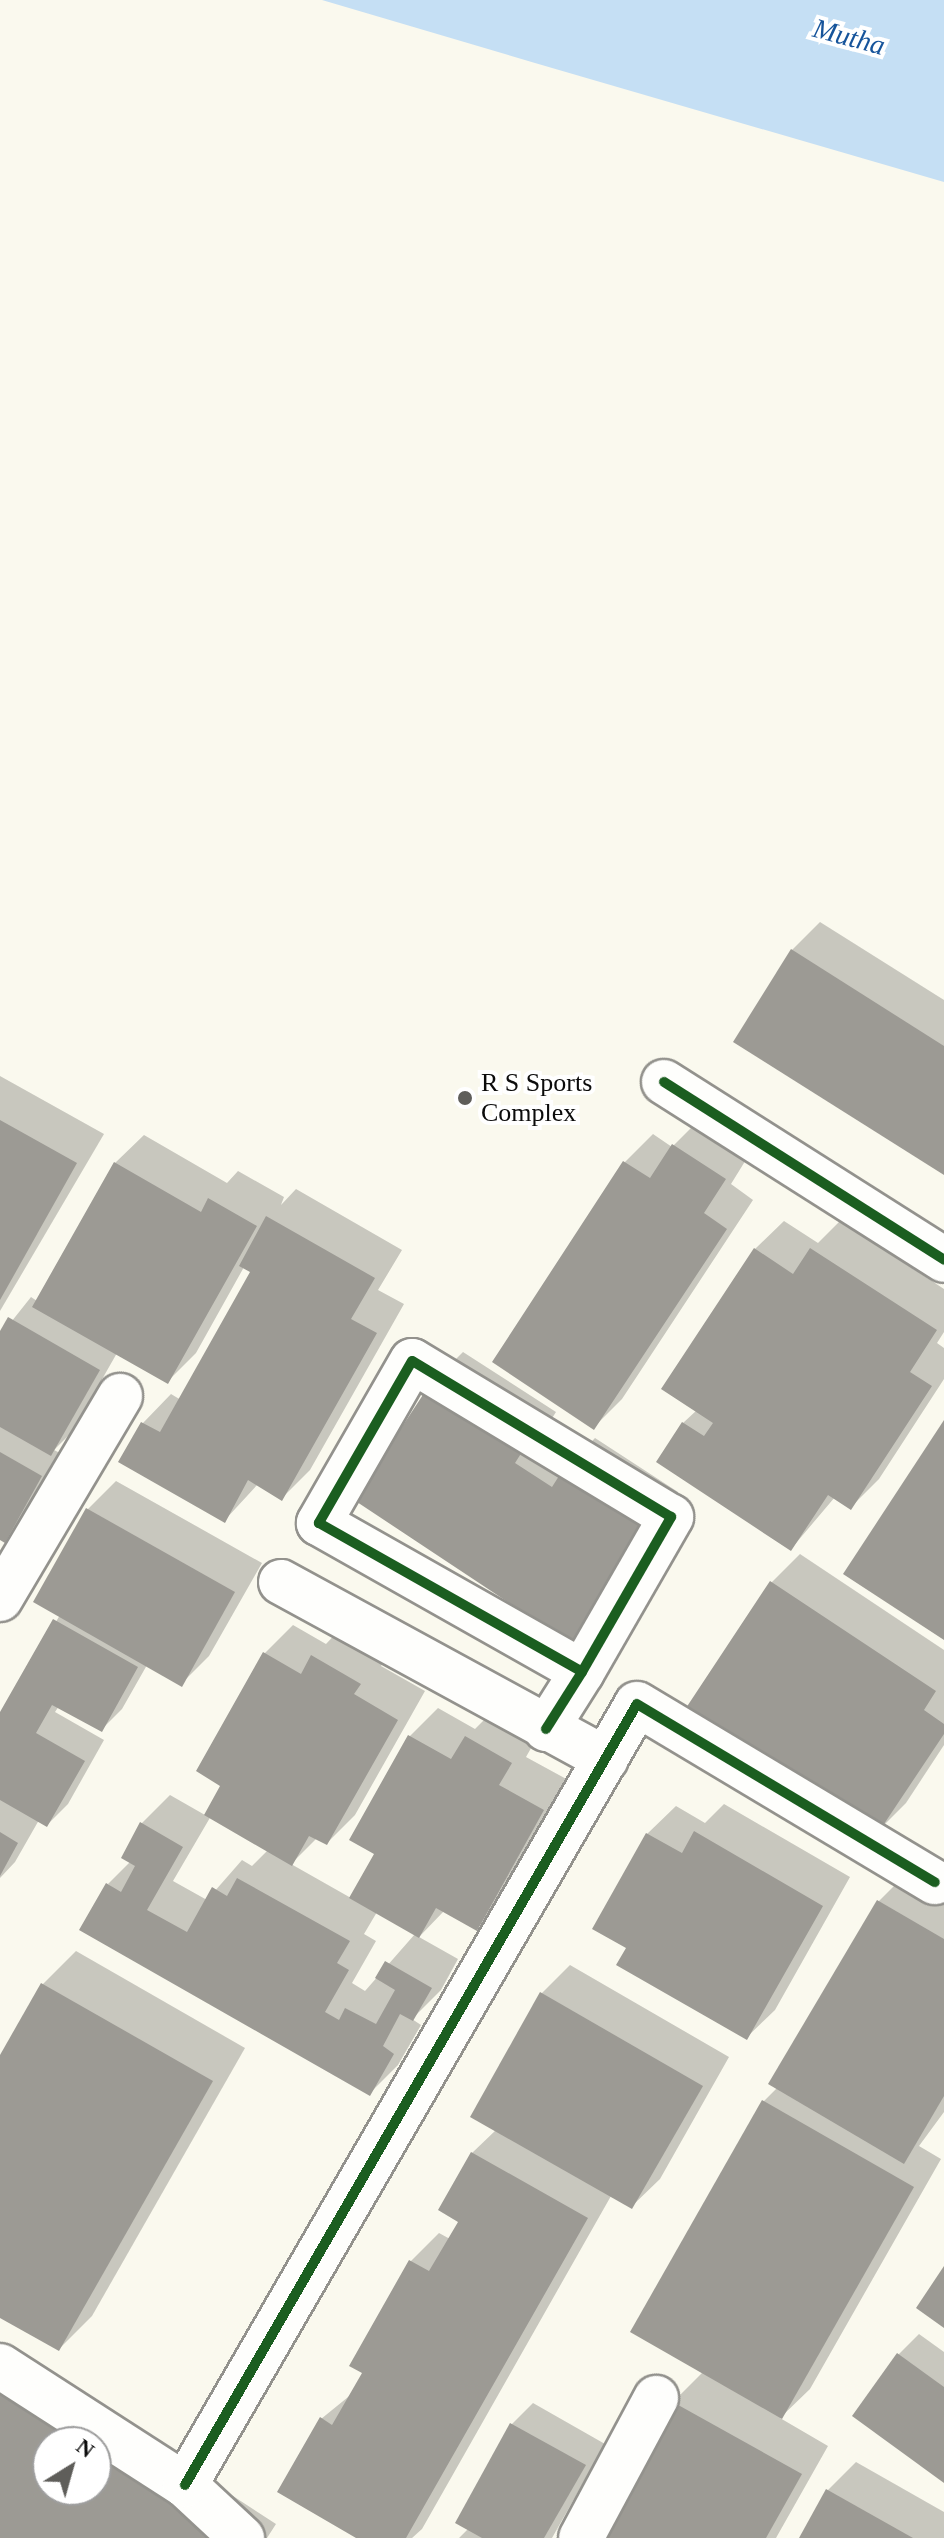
<!DOCTYPE html>
<style>
body{margin:0}
#map{position:relative;width:944px;height:2538px;overflow:hidden;background:#faf9ee;font-family:"Times New Roman",serif}
div>[style]{position:absolute}
.water>*{inset:0;background:#c5dff4}
.shadow>*{inset:0;background:#0003}
.building>*{inset:0;background:#9c9a94}
.roads{filter:drop-shadow(2px 0 #93928d) drop-shadow(-2px 0 #93928d) drop-shadow(0 2px #93928d) drop-shadow(0 -2px #93928d)}
.street>*{height:44px;margin:-22px;padding:0 22px;transform-origin:22px;border-radius:22px;background:#fefefc}
.cycleway>*{height:10px;margin:-5px;padding:0 5px;transform-origin:5px;border-radius:5px;background:#1b5e20}
.dots>*{width:22px;height:22px;translate:-50% -50%;box-sizing:border-box;border:4px solid #fff;border-radius:50%}
span{translate:-50% -50%;white-space:nowrap;text-align:center;line-height:1.15;-webkit-text-stroke:8px #fff;paint-order:stroke}
.poi-label{font-size:26px;color:#0b0b0b}
.left{translate:0 -50%;text-align:left}
.water-label{font-size:28px;color:#16549b;font-style:italic}
.north{position:absolute;left:32px;top:2426px;width:80px;height:80px;box-sizing:border-box;background:#fff;border:2px solid #9d9d9d;border-radius:50%;rotate:37deg;font-size:22px;font-weight:700;line-height:32px;text-align:center;color:#0b0b0b}
.north::after{content:'';display:block;margin:auto;width:28px;height:36px;background:#5f5e5a;clip-path:polygon(50% 0,100% 100%,50% 72%,0 100%)}
</style>
<div id="map">
<div class="water">
<i style="clip-path:polygon(322px 0,944px 0,944px 182px,535px 63px)"></i>
</div>
<div class="shadow">
<i style="clip-path:polygon(820px 922px,944px 1000px,944px 1171px,792px 950px)"></i>
<i style="clip-path:polygon(0 1076px,104px 1134px,0 1311px)"></i>
<i style="clip-path:polygon(702px 1117px,752px 1150px,731px 1184px,753px 1200px,622px 1399px,594px 1427px,625px 1162px,653px 1134px,672px 1147px)"></i>
<i style="clip-path:polygon(144px 1135px,227px 1183px,238px 1171px,284px 1197px,281px 1205px,296px 1189px,402px 1250px,378px 1290px,404px 1304px,310px 1470px,282px 1498px,258px 1484px,224px 1521px,121px 1461px,143px 1423px,171px 1394px,181px 1400px,253px 1272px,244px 1267px,196px 1353px,168px 1381px,117px 1353px,72px 1432px,54px 1450px,62px 1454px,26px 1520px,5px 1541px,0 1538px,0 1336px,31px 1297px,37px 1301px,115px 1163px)"></i>
<i style="clip-path:polygon(784px 1221px,818px 1243px,840px 1221px,944px 1289px,944px 1332px,937px 1343px,944px 1348px,944px 1379px,879px 1479px,851px 1507px,835px 1497px,791px 1549px,683px 1423px,697px 1410px,755px 1249px)"></i>
<i style="clip-path:polygon(463px 1352px,556px 1412px,542px 1434px,577px 1457px,595px 1438px,678px 1492px,599px 1613px,571px 1641px,435px 1380px)"></i>
<i style="clip-path:polygon(116px 1481px,262px 1563px,209px 1656px,181px 1684px,147px 1665px,122px 1709px,101px 1730px,59px 1706px,55px 1712px,104px 1740px,68px 1804px,47px 1825px,39px 1820px,15px 1862px,0 1878px,0 1716px,60px 1615px,88px 1509px)"></i>
<i style="clip-path:polygon(800px 1554px,944px 1650px,944px 1745px,906px 1803px,878px 1831px,771px 1583px)"></i>
<i style="clip-path:polygon(evenodd,293px 1625px,326px 1644px,341px 1628px,388px 1655px,381px 1666px,425px 1691px,355px 1815px,327px 1843px,317px 1838px,291px 1864px,351px 1898px,376px 1853px,410px 1736px,438px 1708px,475px 1729px,495px 1709px,539px 1734px,526px 1757px,570px 1781px,505px 1900px,476px 1929px,444px 1911px,419px 1937px,458px 1959px,441px 1990px,412px 2019px,421px 2025px,398px 2065px,369px 2094px,108px 1884px,131px 1861px,142px 1823px,170px 1795px,205px 1815px,223px 1785px,198px 1770px,265px 1653px,293px 1625px,211px 1816px,268px 1850px,252px 1866px,242px 1860px,207px 1900px,173px 1881px,211px 1816px,293px 1625px,377px 1912px,415px 1934px,365px 1991px,352px 1983px,376px 1941px,364px 1934px,377px 1912px)"></i>
<i style="clip-path:polygon(724px 1804px,850px 1877px,775px 2010px,746px 2038px,629px 1948px,647px 1834px,676px 1806px,705px 1823px)"></i>
<i style="clip-path:polygon(907px 1873px,944px 1895px,944px 2112px,919px 2146px,941px 2159px,810px 2389px,780px 2418px,828px 2446px,776px 2538px,596px 2538px,673px 2402px,703px 2372px,764px 2101px,778px 2087px,879px 1901px)"></i>
<i style="clip-path:polygon(76px 1951px,245px 2048px,92px 2316px,59px 2349px,0 2316px,0 2059px,43px 1984px)"></i>
<i style="clip-path:polygon(570px 1965px,729px 2057px,660px 2179px,631px 2207px,611px 2196px,422px 2529px,412px 2538px,360px 2538px,321px 2419px,353px 2393px,365px 2372px,411px 2261px,439px 2233px,450px 2239px,460px 2221px,440px 2210px,472px 2153px,496px 2130px,542px 1993px)"></i>
<i style="clip-path:polygon(919px 2334px,944px 2352px,944px 2480px,898px 2355px)"></i>
<i style="clip-path:polygon(evenodd,0 2344px,276px 2524px,267px 2538px,0 2538px,0 2344px,48px 2442px,96px 2442px,96px 2490px,48px 2490px,48px 2442px)"></i>
<i style="clip-path:polygon(533px 2403px,605px 2444px,552px 2538px,459px 2538px,469px 2528px,457px 2522px,512px 2424px)"></i>
<i style="clip-path:polygon(856px 2462px,944px 2512px,944px 2538px,801px 2538px,828px 2490px)"></i>
</div>
<div class="building">
<i style="clip-path:polygon(791px 949px,944px 1046px,944px 1175px,733px 1042px)"></i>
<i style="clip-path:polygon(0 1120px,77px 1163px,0 1300px)"></i>
<i style="clip-path:polygon(672px 1144px,726px 1179px,704px 1213px,727px 1229px,594px 1430px,492px 1362px,623px 1161px,650px 1178px)"></i>
<i style="clip-path:polygon(114px 1162px,201px 1212px,208px 1198px,257px 1226px,168px 1384px,32px 1307px)"></i>
<i style="clip-path:polygon(266px 1216px,375px 1278px,351px 1319px,377px 1333px,282px 1501px,248px 1480px,225px 1523px,118px 1462px,141px 1422px,160px 1432px,250px 1272px,239px 1266px)"></i>
<i style="clip-path:polygon(754px 1248px,793px 1274px,810px 1248px,937px 1330px,910px 1372px,932px 1386px,851px 1510px,828px 1495px,791px 1551px,656px 1462px,682px 1422px,704px 1436px,713px 1423px,661px 1389px)"></i>
<i style="clip-path:polygon(8px 1317px,100px 1370px,51px 1456px,0 1427px,0 1331px)"></i>
<i style="clip-path:polygon(434px 1378px,529px 1441px,515px 1463px,552px 1487px,566px 1465px,652px 1521px,571px 1644px,354px 1500px)"></i>
<i style="clip-path:polygon(944px 1420px,944px 1640px,843px 1574px)"></i>
<i style="clip-path:polygon(0 1452px,42px 1476px,5px 1543px,0 1540px)"></i>
<i style="clip-path:polygon(86px 1508px,235px 1592px,182px 1687px,33px 1602px)"></i>
<i style="clip-path:polygon(770px 1581px,936px 1691px,924px 1710px,944px 1724px,944px 1734px,878px 1833px,686px 1708px)"></i>
<i style="clip-path:polygon(53px 1619px,138px 1667px,102px 1732px,52px 1705px,36px 1733px,85px 1761px,47px 1827px,0 1800px,0 1712px)"></i>
<i style="clip-path:polygon(263px 1652px,301px 1674px,311px 1655px,361px 1684px,354px 1694px,398px 1720px,327px 1845px,309px 1836px,292px 1866px,204px 1815px,220px 1786px,196px 1771px)"></i>
<i style="clip-path:polygon(408px 1735px,451px 1759px,465px 1736px,512px 1763px,499px 1785px,544px 1810px,477px 1931px,436px 1908px,419px 1938px,349px 1898px,374px 1854px,349px 1840px)"></i>
<i style="clip-path:polygon(140px 1822px,183px 1847px,147px 1910px,187px 1932px,212px 1887px,227px 1896px,237px 1878px,350px 1941px,337px 1963px,349px 1970px,325px 2012px,339px 2020px,345px 2008px,376px 2024px,395px 1990px,375px 1978px,385px 1961px,432px 1988px,413px 2021px,400px 2014px,383px 2046px,394px 2054px,370px 2096px,79px 1930px,106px 1883px,121px 1892px,135px 1866px,121px 1858px)"></i>
<i style="clip-path:polygon(694px 1831px,823px 1906px,747px 2040px,616px 1965px,626px 1948px,592px 1929px,646px 1833px,682px 1853px)"></i>
<i style="clip-path:polygon(0 1832px,18px 1843px,0 1876px)"></i>
<i style="clip-path:polygon(877px 1900px,944px 1939px,944px 2096px,904px 2164px,768px 2084px)"></i>
<i style="clip-path:polygon(41px 1983px,213px 2081px,59px 2351px,0 2318px,0 2055px)"></i>
<i style="clip-path:polygon(540px 1992px,703px 2086px,632px 2209px,470px 2117px)"></i>
<i style="clip-path:polygon(762px 2100px,914px 2187px,782px 2419px,630px 2332px)"></i>
<i style="clip-path:polygon(471px 2152px,588px 2218px,406px 2538px,356px 2538px,277px 2492px,320px 2417px,332px 2425px,362px 2373px,349px 2366px,409px 2260px,429px 2271px,458px 2222px,438px 2210px)"></i>
<i style="clip-path:polygon(944px 2266px,944px 2328px,916px 2308px)"></i>
<i style="clip-path:polygon(897px 2353px,944px 2387px,944px 2483px,852px 2416px)"></i>
<i style="clip-path:polygon(0 2390px,79px 2442px,48px 2442px,48px 2490px,96px 2490px,96px 2453px,227px 2538px,0 2538px)"></i>
<i style="clip-path:polygon(671px 2401px,802px 2474px,766px 2538px,593px 2538px)"></i>
<i style="clip-path:polygon(510px 2423px,586px 2465px,544px 2538px,482px 2538px,455px 2523px)"></i>
<i style="clip-path:polygon(826px 2489px,913px 2538px,799px 2538px)"></i>
</div>
<div class="roads">
<div class="street">
<i style="left:664px;top:1082px;width:332px;rotate:32.4deg"></i>
<i style="left:281px;top:1582px;width:370px;rotate:28.6deg"></i>
<i style="left:0;top:1599px;width:236px;rotate:-59.4deg"></i>
<i style="left:546px;top:1729px;width:67px;rotate:-57.7deg"></i>
<i style="left:582px;top:1672px;width:179px;rotate:-60.1deg"></i>
<i style="left:671px;top:1517px;width:302px;rotate:-148.9deg"></i>
<i style="left:412px;top:1361px;width:187px;rotate:119.9deg"></i>
<i style="left:319px;top:1523px;width:302px;rotate:29.5deg"></i>
<i style="left:0;top:2366px;width:220px;rotate:32.8deg"></i>
<i style="left:185px;top:2485px;width:78px;rotate:42.9deg"></i>
<i style="left:185px;top:2485px;width:902px;rotate:-59.94deg"></i>
<i style="left:637px;top:1704px;width:347px;rotate:30.9deg"></i>
<i style="left:581px;top:2538px;width:159px;rotate:-61.8deg"></i>
</div>
</div>
<div class="cycleway">
<i style="left:664px;top:1082px;width:332px;rotate:32.4deg"></i>
<i style="left:546px;top:1729px;width:67px;rotate:-57.7deg"></i>
<i style="left:582px;top:1672px;width:179px;rotate:-60.1deg"></i>
<i style="left:671px;top:1517px;width:302px;rotate:-148.9deg"></i>
<i style="left:412px;top:1361px;width:187px;rotate:119.9deg"></i>
<i style="left:319px;top:1523px;width:302px;rotate:29.5deg"></i>
<i style="left:185px;top:2485px;width:902px;rotate:-59.94deg"></i>
<i style="left:637px;top:1704px;width:347px;rotate:30.9deg"></i>
</div>
<div class="dots">
<i style="left:465px;top:1098px;background:#5f5e5a"></i>
</div>
<div class="poi-label">
<span class="left" style="left:481px;top:1098px">R S Sports<br>Complex</span>
</div>
<div class="water-label">
<span style="left:849px;top:37px;rotate:15deg">Mutha</span>
</div>
<div class="north">N</div>
</div>
